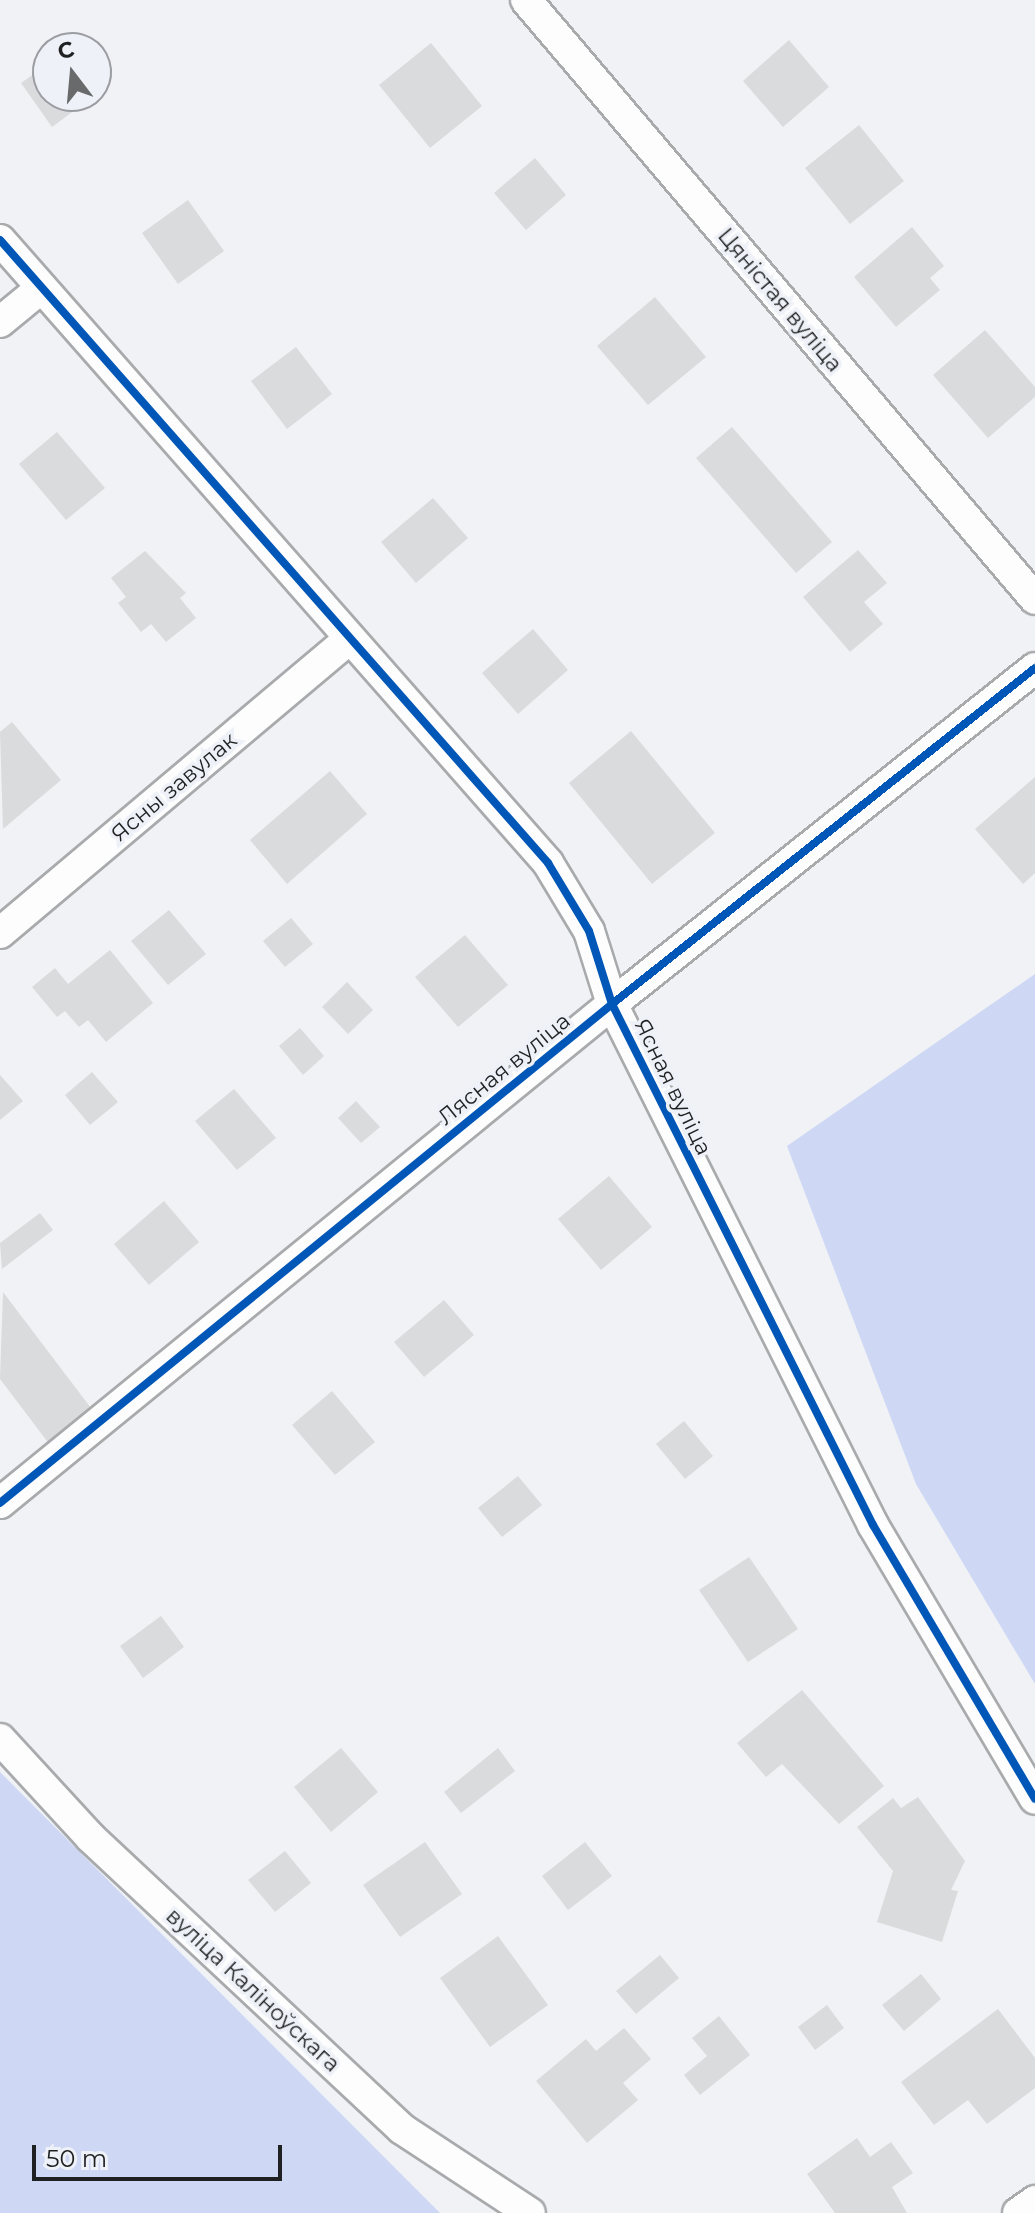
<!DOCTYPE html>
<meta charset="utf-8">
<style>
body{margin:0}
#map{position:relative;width:1035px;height:2213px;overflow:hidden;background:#f0f2f5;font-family:Montserrat,sans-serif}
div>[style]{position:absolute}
.green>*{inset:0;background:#ced8f5}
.building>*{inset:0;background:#dadbdd}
.roads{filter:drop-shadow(2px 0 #a8aaac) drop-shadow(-2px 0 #a8aaac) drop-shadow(0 2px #a8aaac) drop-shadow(0 -2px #a8aaac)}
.minor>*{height:30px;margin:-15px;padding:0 15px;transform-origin:15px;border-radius:15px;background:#fdfdfe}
.cycleway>*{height:8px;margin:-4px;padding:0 4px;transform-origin:4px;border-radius:4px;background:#0057b8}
span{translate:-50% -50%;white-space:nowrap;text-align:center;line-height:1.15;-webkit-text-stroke:7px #eef1f7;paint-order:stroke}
.street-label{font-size:22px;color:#1f2022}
.north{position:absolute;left:32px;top:32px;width:80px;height:80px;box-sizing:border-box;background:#eef1f7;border:2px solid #9b9da2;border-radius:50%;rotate:344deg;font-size:22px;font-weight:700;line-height:32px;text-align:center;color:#1f2022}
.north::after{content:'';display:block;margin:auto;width:28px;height:36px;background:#686a6c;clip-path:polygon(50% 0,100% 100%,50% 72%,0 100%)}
.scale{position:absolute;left:32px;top:2145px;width:250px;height:36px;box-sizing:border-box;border:4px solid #1f2022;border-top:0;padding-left:10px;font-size:24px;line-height:28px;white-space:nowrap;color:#1f2022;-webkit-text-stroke:6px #eef1f7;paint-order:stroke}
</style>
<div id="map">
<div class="green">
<i style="clip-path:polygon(1035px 974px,1035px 1684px,916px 1484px,787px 1146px)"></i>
<i style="clip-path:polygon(0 1772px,440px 2213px,0 2213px)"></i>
</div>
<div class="building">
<i style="clip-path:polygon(789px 40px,829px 87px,783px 127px,743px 81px)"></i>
<i style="clip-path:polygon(431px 43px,482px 106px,430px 148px,379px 85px)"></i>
<i style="clip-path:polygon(48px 64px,48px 96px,94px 96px,52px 127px,21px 83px)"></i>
<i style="clip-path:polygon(859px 125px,904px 181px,850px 224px,805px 168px)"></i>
<i style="clip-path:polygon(535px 158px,566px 195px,526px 230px,494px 193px)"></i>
<i style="clip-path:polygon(188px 200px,224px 251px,178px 284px,142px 233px)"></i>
<i style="clip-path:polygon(912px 227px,944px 266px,930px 278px,940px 290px,896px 327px,854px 277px)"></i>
<i style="clip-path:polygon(655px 297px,706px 357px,648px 405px,597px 346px)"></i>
<i style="clip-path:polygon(985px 330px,1035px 387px,1035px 397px,988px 438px,933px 375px)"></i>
<i style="clip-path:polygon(296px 347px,332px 394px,287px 429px,251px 381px)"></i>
<i style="clip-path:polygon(732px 427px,832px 542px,796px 573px,696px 458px)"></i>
<i style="clip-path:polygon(57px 432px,105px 488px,66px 520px,19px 464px)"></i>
<i style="clip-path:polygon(433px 498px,468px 538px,416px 583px,381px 542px)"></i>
<i style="clip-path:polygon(858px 550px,887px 583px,864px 602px,883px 624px,850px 652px,803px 597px)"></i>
<i style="clip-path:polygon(145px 551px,186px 593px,180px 598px,196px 618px,166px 642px,151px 624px,141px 632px,118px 603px,126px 597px,111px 578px)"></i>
<i style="clip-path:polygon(533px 629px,568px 670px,518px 714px,482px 673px)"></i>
<i style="clip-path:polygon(12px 722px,61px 780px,3px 829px,0 732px)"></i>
<i style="clip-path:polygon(631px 731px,715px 833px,652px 884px,569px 783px)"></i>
<i style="clip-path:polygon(330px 771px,367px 814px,287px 884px,250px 840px)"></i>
<i style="clip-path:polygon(1035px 777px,1035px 873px,1023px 884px,975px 829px)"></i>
<i style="clip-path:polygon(169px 910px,206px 954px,168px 985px,131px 941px)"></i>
<i style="clip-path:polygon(291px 918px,313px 944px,285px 967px,263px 941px)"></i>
<i style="clip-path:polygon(465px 935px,508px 985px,458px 1027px,415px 977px)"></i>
<i style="clip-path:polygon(110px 950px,153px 1003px,106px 1042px,88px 1020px,79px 1027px,65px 1011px,57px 1017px,32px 987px,55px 968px,68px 984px)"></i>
<i style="clip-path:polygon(347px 982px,373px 1010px,348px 1034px,322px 1007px)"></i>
<i style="clip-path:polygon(300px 1028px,324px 1056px,303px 1075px,279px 1046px)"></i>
<i style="clip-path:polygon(92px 1072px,118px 1102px,90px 1125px,65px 1095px)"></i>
<i style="clip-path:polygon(0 1075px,23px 1101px,0 1120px)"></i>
<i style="clip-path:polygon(234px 1089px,276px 1138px,237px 1170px,195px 1121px)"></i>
<i style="clip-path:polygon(356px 1101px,380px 1127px,361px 1143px,338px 1118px)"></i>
<i style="clip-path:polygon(609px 1176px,652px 1227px,601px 1270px,558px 1219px)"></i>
<i style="clip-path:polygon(164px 1201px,199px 1242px,149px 1285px,114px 1244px)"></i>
<i style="clip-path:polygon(40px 1213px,53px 1230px,2px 1269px,0 1243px)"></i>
<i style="clip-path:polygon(3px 1292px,94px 1412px,50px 1445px,0 1379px)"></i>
<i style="clip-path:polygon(444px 1300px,474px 1335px,424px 1377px,394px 1342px)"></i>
<i style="clip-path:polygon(332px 1391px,375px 1442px,335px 1475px,292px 1425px)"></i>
<i style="clip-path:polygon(684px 1421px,713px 1456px,685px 1479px,656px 1444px)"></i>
<i style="clip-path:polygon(518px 1476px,542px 1505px,502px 1537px,478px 1508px)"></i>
<i style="clip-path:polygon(749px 1557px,798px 1629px,748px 1662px,699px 1590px)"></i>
<i style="clip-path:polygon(161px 1616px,184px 1647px,143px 1678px,120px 1646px)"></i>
<i style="clip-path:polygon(802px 1690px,884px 1786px,839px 1824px,782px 1764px,766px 1777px,737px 1743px)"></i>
<i style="clip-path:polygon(341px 1748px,378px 1792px,331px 1832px,294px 1787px)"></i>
<i style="clip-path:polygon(498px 1748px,515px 1771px,461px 1813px,444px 1792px)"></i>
<i style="clip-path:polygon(918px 1797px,965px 1861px,951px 1890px,958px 1891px,942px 1942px,877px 1922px,893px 1871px,857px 1827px,893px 1798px,901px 1808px)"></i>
<i style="clip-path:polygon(425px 1842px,462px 1894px,400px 1937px,363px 1885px)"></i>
<i style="clip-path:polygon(585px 1842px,612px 1876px,568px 1910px,542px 1876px)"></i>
<i style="clip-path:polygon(285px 1851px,311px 1883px,275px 1912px,248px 1880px)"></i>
<i style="clip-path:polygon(498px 1936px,548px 2005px,490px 2047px,440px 1978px)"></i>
<i style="clip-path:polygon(660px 1955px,679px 1978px,636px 2014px,616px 1991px)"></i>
<i style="clip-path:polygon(921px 1974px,941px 1999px,904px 2031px,882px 2005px)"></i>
<i style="clip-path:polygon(827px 2005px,844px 2028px,815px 2050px,798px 2027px)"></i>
<i style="clip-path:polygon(998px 2009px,1035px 2058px,1035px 2088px,987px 2124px,968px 2100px,934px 2125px,901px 2082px)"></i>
<i style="clip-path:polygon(719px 2016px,750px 2055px,700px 2095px,684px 2075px,707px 2056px,692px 2038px)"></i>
<i style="clip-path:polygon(624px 2028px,651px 2059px,623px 2083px,638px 2100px,587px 2143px,536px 2081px,586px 2039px,596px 2051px)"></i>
<i style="clip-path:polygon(857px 2138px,870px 2157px,891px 2142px,913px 2173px,892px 2187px,907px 2213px,835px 2213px,807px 2174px)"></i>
</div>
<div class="roads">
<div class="minor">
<i style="left:526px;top:0;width:786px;rotate:49.64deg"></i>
<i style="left:0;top:240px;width:830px;rotate:48.66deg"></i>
<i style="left:548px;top:863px;width:79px;rotate:58.9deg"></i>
<i style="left:589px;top:931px;width:77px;rotate:72.5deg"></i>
<i style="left:612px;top:1004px;width:583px;rotate:63.39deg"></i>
<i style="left:873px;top:1525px;width:318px;rotate:59.4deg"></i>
<i style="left:0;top:322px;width:50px;rotate:-39.4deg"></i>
<i style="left:0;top:933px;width:455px;rotate:-40.1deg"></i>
<i style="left:0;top:1503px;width:790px;rotate:-39.19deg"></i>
<i style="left:612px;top:1004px;width:540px;rotate:-38.46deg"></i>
<i style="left:0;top:1739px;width:133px;rotate:47.4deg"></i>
<i style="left:90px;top:1837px;width:427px;rotate:43.1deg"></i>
<i style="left:402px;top:2129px;width:153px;rotate:33.3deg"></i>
<i style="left:1018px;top:2213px;width:21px;rotate:-35deg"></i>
</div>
</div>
<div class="cycleway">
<i style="left:0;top:240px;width:830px;rotate:48.66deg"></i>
<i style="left:548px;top:863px;width:79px;rotate:58.9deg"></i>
<i style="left:589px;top:931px;width:77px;rotate:72.5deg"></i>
<i style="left:612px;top:1004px;width:583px;rotate:63.39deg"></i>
<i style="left:873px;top:1525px;width:318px;rotate:59.4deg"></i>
<i style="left:0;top:1503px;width:790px;rotate:-39.19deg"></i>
<i style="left:612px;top:1004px;width:540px;rotate:-38.46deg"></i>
</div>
<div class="street-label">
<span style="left:780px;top:300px;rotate:50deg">Цяністая вуліца</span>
<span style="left:174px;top:787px;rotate:-40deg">Ясны завулак</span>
<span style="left:504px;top:1069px;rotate:-39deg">Лясная вуліца</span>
<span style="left:673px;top:1087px;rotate:64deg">Ясная вуліца</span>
<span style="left:253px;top:1990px;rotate:43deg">вуліца Каліноўскага</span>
</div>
<div class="north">С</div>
<div class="scale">50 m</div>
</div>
